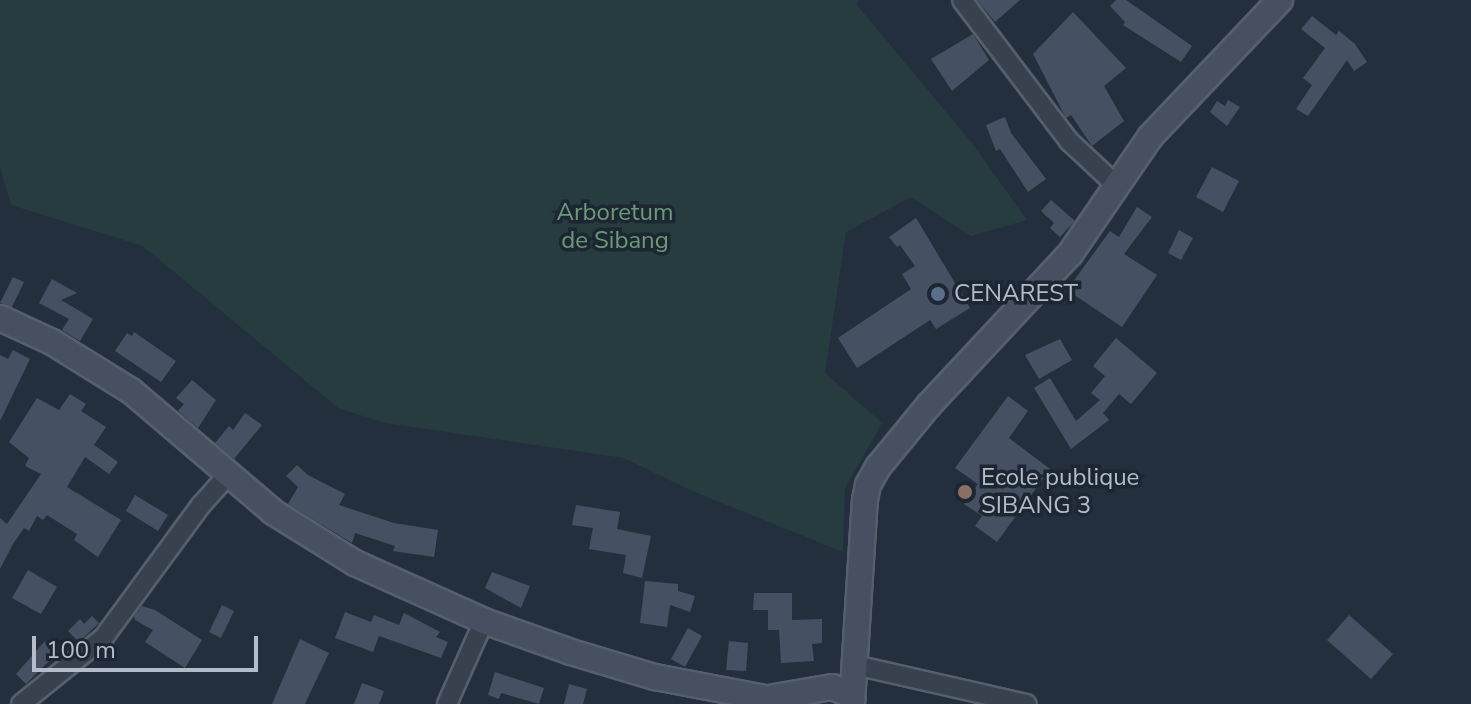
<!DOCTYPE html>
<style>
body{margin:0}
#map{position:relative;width:1471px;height:704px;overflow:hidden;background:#242f3e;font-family:"Nunito Sans",sans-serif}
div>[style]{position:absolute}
.green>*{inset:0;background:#263c3f}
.building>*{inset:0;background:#455162}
.roads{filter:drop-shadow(2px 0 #565f6c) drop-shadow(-2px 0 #565f6c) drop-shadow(0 2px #565f6c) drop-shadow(0 -2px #565f6c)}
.street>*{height:18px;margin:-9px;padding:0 9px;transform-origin:9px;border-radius:9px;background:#38414e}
.secondary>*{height:24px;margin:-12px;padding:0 12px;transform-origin:12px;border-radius:12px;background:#465061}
.dots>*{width:22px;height:22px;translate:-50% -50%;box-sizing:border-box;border:4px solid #1d2633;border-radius:50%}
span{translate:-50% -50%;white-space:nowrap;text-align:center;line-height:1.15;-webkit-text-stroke:7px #1d2633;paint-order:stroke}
.park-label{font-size:24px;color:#6b9a76}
.poi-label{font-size:24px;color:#b4bcc9}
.left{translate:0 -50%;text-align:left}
.scale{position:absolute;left:32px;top:636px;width:226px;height:36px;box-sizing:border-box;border:4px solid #b4bcc9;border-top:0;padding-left:10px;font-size:24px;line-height:28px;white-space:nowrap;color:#b4bcc9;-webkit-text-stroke:6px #1d2633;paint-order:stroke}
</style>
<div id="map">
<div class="green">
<i style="clip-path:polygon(0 0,858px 0,857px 5px,972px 143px,1027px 220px,971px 236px,911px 197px,846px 232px,825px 373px,882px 423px,845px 488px,843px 552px,692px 491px,624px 458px,385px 423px,338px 408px,143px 246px,11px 205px,0 167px)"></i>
</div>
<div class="building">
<i style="clip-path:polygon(977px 0,1020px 0,995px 22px)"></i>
<i style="clip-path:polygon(1116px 0,1126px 0,1192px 46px,1181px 62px,1123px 25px,1125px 22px,1110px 6px)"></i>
<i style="clip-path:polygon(1073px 12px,1126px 68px,1104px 86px,1124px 121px,1092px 146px,1071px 115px,1066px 118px,1033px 54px)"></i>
<i style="clip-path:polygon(1312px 16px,1336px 35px,1339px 31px,1355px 44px,1367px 62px,1354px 71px,1347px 60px,1308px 116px,1296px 109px,1312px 85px,1303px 78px,1325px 48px,1301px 29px)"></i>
<i style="clip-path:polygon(973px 34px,989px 60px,952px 91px,931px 59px)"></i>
<i style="clip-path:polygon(1228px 100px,1240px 107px,1227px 126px,1210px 112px,1217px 101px,1225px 106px)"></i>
<i style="clip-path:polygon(1005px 117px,1011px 133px,1046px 179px,1028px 192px,1000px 149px,996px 151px,986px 125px)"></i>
<i style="clip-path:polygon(1212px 167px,1239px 181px,1223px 212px,1196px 197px)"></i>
<i style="clip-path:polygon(1051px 200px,1075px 221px,1060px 237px,1050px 228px,1054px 223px,1041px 211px)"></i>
<i style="clip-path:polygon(1137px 207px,1152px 217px,1124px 254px,1157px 275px,1122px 327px,1067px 290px,1110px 231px,1119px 237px)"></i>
<i style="clip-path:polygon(916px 218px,970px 308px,936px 329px,930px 320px,857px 368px,838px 338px,911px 289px,902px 274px,915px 266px,900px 245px,897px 247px,889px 237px)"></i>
<i style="clip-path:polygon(1179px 230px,1193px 238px,1181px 260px,1168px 253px)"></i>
<i style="clip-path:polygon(13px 277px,24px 282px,12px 307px,0 303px)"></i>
<i style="clip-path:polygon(52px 279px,77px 293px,61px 300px,93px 319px,80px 341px,62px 330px,69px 319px,39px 303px)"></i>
<i style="clip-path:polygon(134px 332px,176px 361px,161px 382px,115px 351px,127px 333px,132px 336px)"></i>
<i style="clip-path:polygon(1116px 338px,1157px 373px,1131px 404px,1119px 394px,1103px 413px,1109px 420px,1071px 449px,1034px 388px,1050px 378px,1076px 421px,1100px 400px,1091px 393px,1105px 376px,1093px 366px)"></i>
<i style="clip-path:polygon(1060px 339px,1072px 360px,1039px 379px,1025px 355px)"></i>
<i style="clip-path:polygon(13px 350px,30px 359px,0 421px,0 355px,8px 359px)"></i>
<i style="clip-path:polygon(192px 380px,216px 400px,198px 428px,178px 411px,184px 404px,176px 398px)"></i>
<i style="clip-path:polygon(70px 394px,86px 404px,81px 411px,106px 427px,94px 445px,118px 462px,109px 474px,85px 457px,67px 487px,121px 520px,98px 557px,74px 540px,77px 534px,47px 515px,43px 520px,37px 516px,29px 531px,24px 528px,13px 544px,0 569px,0 518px,7px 524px,41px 474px,25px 466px,29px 458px,9px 442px,37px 398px,59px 410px)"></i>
<i style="clip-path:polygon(1008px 396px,1028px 411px,1009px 438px,1050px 469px,997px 542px,975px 526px,982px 516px,964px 504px,978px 484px,955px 468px)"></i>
<i style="clip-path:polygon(245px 413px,262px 425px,234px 459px,215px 443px,229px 426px,233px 430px)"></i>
<i style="clip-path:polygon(297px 465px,308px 475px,345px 494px,339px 505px,394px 523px,438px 530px,434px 557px,393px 551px,395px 546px,355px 533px,352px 543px,288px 504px,298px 487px,286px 476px)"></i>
<i style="clip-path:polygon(135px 495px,168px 515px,158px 531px,126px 511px)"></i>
<i style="clip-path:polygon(576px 505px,620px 512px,617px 529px,651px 536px,642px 578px,623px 573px,626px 555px,589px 549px,593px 528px,572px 525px)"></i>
<i style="clip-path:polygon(28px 570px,57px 587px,41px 614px,12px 598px)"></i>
<i style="clip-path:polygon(492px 572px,530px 586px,521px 608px,485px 588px)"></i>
<i style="clip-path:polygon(645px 581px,678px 584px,678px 591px,695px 596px,690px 612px,670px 605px,667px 627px,640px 623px)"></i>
<i style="clip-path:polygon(754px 593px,792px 593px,792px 620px,822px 619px,822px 643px,812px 644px,814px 661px,781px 663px,779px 630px,768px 630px,768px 610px,753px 610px)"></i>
<i style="clip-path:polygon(222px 605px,234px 611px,221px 638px,209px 632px)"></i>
<i style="clip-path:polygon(142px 606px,155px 610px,202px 640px,185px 668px,145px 642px,153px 630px,135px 620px,134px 616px)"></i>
<i style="clip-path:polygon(345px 612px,371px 622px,374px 615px,399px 625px,404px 613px,440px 632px,436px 637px,448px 642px,441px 658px,379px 636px,373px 652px,335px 638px)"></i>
<i style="clip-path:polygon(1349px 615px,1393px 654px,1371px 679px,1327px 640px)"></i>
<i style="clip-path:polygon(92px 616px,99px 623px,79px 642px,68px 631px,80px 619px,84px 624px)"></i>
<i style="clip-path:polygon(688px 628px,702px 636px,685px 667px,671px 659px)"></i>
<i style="clip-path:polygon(300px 639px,329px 653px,305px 704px,272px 704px)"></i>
<i style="clip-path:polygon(45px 641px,58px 652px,26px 684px,16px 674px)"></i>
<i style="clip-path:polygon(729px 641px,748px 643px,746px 671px,726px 670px)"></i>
<i style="clip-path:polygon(495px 672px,544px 688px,539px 704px,501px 693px,499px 699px,488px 695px)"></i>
<i style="clip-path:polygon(362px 683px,384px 691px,379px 704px,354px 704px)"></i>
<i style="clip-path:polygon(569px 684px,587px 689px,583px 704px,564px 704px)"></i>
</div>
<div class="roads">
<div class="street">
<i style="left:962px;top:0;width:177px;rotate:52.8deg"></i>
<i style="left:1069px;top:141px;width:64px;rotate:43.1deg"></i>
<i style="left:855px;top:665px;width:176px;rotate:12.8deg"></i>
<i style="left:21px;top:704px;width:107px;rotate:-38.9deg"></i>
<i style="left:104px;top:637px;width:164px;rotate:-53.7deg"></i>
<i style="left:201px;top:505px;width:39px;rotate:-48deg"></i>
<i style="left:447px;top:704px;width:91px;rotate:-66deg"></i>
</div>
<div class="secondary">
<i style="left:0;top:318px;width:57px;rotate:24.8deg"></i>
<i style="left:52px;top:342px;width:93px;rotate:31.8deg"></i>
<i style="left:131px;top:391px;width:187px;rotate:40.4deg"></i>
<i style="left:273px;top:512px;width:97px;rotate:31.9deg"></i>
<i style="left:355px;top:563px;width:141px;rotate:24.2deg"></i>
<i style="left:484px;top:621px;width:92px;rotate:19.6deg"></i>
<i style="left:571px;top:652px;width:88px;rotate:16.6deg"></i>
<i style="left:655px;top:677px;width:144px;rotate:10.8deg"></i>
<i style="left:774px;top:697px;width:59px;rotate:-9.8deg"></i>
<i style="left:832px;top:687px;width:16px;rotate:22deg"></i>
<i style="left:847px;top:693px;width:9px;rotate:54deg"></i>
<i style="left:852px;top:704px;width:204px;rotate:-86.4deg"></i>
<i style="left:865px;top:500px;width:15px;rotate:-79deg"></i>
<i style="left:868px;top:485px;width:21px;rotate:-61deg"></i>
<i style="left:878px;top:467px;width:80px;rotate:-50.6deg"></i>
<i style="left:929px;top:405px;width:207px;rotate:-47deg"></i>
<i style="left:1070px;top:254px;width:142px;rotate:-55.6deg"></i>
<i style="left:1150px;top:137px;width:189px;rotate:-46.5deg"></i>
</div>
</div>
<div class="dots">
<i style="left:938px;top:294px;background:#5c6f8a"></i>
<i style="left:965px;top:492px;background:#8d6e63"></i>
</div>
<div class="park-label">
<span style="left:615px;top:227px">Arboretum<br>de Sibang</span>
</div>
<div class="poi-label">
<span class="left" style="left:954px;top:294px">CENAREST</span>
<span class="left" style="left:981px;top:492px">Ecole publique<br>SIBANG 3</span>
</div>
<div class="scale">100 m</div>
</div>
